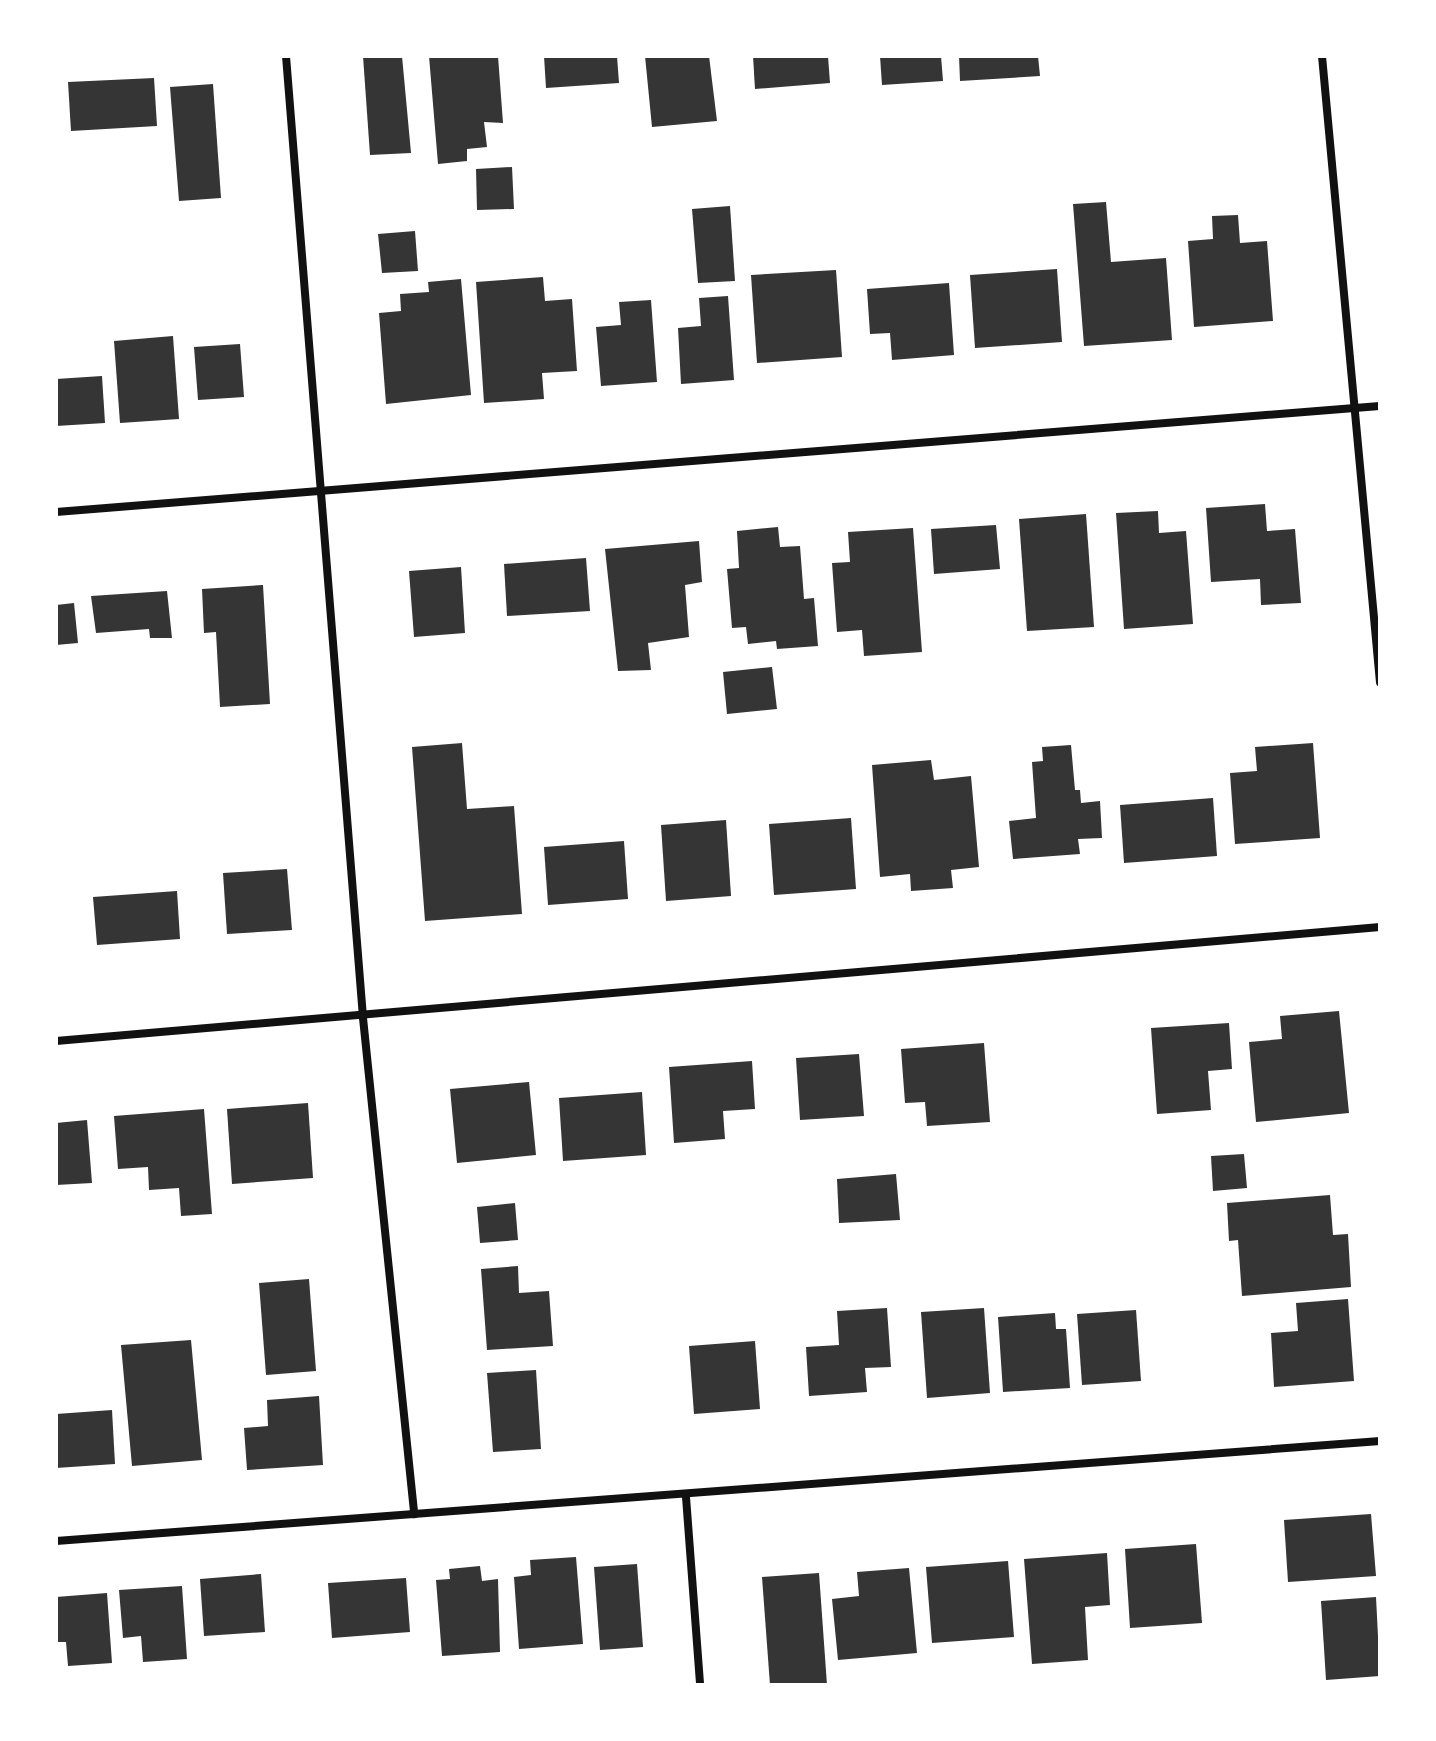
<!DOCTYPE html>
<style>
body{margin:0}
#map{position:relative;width:1436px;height:1741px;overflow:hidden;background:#fff;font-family:Signika,sans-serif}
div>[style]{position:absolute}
.building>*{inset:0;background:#353535}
.minor>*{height:8px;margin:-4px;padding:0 4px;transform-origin:4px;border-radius:4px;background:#111}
span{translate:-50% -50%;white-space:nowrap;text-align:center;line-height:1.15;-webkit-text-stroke:7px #fff;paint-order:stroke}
.frame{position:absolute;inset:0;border:58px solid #fff;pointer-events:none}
</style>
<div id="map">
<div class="building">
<i style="clip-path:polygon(363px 56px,402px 56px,411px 153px,370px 155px)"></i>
<i style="clip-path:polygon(429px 56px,498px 56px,503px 123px,484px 122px,487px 147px,467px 149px,467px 161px,438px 164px)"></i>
<i style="clip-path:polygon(544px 56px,617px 56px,619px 83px,546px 88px)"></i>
<i style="clip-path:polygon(645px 56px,709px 56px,717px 121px,652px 127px)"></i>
<i style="clip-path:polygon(753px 56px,828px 56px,830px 83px,755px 89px)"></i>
<i style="clip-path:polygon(880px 56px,941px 56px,943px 81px,882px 85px)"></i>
<i style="clip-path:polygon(959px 56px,1038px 56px,1040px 76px,960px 81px)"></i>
<i style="clip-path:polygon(154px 78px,157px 126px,71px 131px,68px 82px)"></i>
<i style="clip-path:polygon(213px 84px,221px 198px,179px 201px,170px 87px)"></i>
<i style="clip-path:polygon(512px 167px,514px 209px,477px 210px,476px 169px)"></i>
<i style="clip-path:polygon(1106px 202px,1111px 262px,1166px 258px,1172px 340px,1084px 346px,1073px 204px)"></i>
<i style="clip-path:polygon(730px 206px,735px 281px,698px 283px,692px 209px)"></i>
<i style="clip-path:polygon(1238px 215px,1240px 243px,1267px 241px,1273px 321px,1194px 327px,1188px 241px,1213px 239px,1212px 216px)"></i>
<i style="clip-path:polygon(415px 231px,418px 271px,382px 273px,378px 234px)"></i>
<i style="clip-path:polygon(1057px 269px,1062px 342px,975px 348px,970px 275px)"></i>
<i style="clip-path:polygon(836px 270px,842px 357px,757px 363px,751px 275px)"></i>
<i style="clip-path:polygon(543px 277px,545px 301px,572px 299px,577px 371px,542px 373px,544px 399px,484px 403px,476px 282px)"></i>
<i style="clip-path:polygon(461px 279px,471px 395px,386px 404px,379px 313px,401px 311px,400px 294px,429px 292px,428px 282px)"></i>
<i style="clip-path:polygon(949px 283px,954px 355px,892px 360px,890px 333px,870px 334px,867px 289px)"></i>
<i style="clip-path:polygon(728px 296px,734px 380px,681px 384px,678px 328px,701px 326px,699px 298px)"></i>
<i style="clip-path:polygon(651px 300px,657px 382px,601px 386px,596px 327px,621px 325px,619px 302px)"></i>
<i style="clip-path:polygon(173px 336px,179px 419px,120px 423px,114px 341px)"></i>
<i style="clip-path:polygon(240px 344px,244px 397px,198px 400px,194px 347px)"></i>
<i style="clip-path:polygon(102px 376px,105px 423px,56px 426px,56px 379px)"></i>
<i style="clip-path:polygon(1265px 504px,1267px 531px,1295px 529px,1301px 603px,1261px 605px,1260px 579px,1211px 582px,1206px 508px)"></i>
<i style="clip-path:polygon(1158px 511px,1159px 533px,1186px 531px,1193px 624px,1124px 629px,1116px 513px)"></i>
<i style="clip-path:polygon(1086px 514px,1094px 627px,1027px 631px,1019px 519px)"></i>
<i style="clip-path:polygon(996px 525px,1000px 569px,934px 574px,931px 529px)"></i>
<i style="clip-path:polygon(778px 527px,780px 547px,800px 546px,804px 599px,814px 598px,818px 646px,777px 649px,776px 641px,748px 644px,746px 627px,732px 628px,727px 569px,739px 568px,737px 531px)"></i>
<i style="clip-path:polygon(913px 528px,922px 652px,864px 656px,862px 630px,837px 632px,832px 563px,850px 562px,848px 532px)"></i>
<i style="clip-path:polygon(699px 541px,702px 582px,685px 585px,689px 637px,648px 643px,651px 670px,618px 671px,605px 549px)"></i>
<i style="clip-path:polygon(586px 558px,590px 611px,507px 616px,504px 564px)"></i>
<i style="clip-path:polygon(461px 567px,465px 633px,414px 637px,409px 571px)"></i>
<i style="clip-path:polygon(263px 585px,270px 704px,220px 707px,216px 632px,204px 633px,202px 589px)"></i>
<i style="clip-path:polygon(167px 591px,172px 638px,150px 638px,149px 629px,96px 633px,91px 596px)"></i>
<i style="clip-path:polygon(74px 603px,78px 643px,56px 645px,56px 605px)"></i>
<i style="clip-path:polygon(772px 667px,777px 709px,727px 714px,723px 672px)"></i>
<i style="clip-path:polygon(462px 743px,467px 809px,514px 806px,522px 914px,425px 921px,412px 747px)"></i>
<i style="clip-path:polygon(1313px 743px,1320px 838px,1235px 844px,1230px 773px,1257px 771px,1255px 747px)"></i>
<i style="clip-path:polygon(1071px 745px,1075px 790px,1080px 790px,1081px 803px,1100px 801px,1102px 838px,1078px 839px,1080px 854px,1013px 859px,1009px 821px,1036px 818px,1032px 762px,1043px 761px,1042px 747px)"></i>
<i style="clip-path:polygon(931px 760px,934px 780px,971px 776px,979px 867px,951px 870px,953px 888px,911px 891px,910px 874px,880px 877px,872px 765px)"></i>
<i style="clip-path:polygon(1213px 798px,1217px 856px,1124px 863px,1120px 805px)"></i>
<i style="clip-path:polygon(851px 818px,856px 889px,774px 895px,769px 824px)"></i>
<i style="clip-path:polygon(726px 820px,731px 896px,666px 901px,661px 825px)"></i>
<i style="clip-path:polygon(624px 841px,628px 899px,548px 905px,544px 847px)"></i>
<i style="clip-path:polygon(287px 869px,292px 930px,227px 934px,223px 873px)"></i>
<i style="clip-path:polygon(177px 891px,180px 939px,97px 945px,93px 897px)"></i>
<i style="clip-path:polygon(1339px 1011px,1349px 1113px,1256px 1122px,1249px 1042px,1282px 1039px,1280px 1016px)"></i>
<i style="clip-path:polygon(1229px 1023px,1232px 1069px,1208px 1071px,1211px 1110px,1157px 1114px,1151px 1028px)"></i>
<i style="clip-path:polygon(984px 1043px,990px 1122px,927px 1126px,925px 1102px,905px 1103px,901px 1049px)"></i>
<i style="clip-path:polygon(859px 1054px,864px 1116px,800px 1120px,796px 1058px)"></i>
<i style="clip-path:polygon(752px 1061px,755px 1109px,723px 1111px,725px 1139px,674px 1143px,669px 1067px)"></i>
<i style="clip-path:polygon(529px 1082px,536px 1155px,457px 1163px,450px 1089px)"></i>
<i style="clip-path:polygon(642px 1092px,646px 1155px,563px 1161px,559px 1098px)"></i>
<i style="clip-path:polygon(308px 1103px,313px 1178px,232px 1184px,227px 1109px)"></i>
<i style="clip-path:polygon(204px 1109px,212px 1214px,181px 1216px,179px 1188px,149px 1190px,148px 1167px,118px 1169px,114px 1116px)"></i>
<i style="clip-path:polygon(87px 1120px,92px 1183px,56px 1185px,56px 1123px)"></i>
<i style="clip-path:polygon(1244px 1154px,1247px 1188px,1213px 1191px,1211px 1156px)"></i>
<i style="clip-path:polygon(896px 1174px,900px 1220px,839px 1223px,837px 1179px)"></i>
<i style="clip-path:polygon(1330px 1195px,1333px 1235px,1348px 1234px,1351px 1287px,1242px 1296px,1238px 1240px,1229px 1241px,1227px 1203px)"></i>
<i style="clip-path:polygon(515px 1203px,518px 1240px,480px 1243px,477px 1207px)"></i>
<i style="clip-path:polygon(518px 1266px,519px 1293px,549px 1291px,553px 1346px,487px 1350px,481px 1269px)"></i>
<i style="clip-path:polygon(309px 1279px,316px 1371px,266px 1375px,259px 1283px)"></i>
<i style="clip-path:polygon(1348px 1299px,1354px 1381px,1274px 1387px,1271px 1333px,1298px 1331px,1296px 1303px)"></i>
<i style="clip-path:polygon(887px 1308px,891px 1367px,865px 1368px,867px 1392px,809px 1396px,806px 1347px,839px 1345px,837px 1311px)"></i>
<i style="clip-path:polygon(984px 1308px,990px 1393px,927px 1398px,921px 1312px)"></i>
<i style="clip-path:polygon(1136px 1310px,1141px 1381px,1082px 1385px,1077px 1314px)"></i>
<i style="clip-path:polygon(1055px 1313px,1056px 1329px,1066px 1329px,1070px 1388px,1003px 1392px,998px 1317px)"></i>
<i style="clip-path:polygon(191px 1340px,202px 1460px,132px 1466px,121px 1345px)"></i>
<i style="clip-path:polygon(755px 1341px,760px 1409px,694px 1414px,689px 1346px)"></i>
<i style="clip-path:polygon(536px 1370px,541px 1449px,493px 1452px,487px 1373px)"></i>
<i style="clip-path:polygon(319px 1396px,323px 1465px,247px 1470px,244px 1428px,268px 1426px,267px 1400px)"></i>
<i style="clip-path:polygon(112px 1410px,115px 1464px,56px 1468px,56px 1414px)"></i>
<i style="clip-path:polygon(1371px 1514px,1376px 1576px,1288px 1582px,1284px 1520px)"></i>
<i style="clip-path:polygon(1196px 1544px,1202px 1623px,1130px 1628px,1125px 1549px)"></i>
<i style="clip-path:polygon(1107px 1553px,1110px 1605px,1085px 1607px,1088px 1660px,1032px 1664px,1024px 1559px)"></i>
<i style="clip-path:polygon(576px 1557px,583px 1644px,519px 1649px,514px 1577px,531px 1575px,530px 1560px)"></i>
<i style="clip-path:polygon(1008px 1561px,1014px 1637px,932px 1643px,926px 1567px)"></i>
<i style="clip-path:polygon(637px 1564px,643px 1647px,600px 1650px,594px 1567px)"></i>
<i style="clip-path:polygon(480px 1566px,482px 1581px,498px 1579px,500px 1652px,442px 1656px,436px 1580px,450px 1579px,449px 1569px)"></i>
<i style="clip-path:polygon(909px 1568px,917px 1653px,838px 1660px,832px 1599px,859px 1596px,857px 1572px)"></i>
<i style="clip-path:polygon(819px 1573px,827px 1685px,770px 1685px,762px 1577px)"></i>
<i style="clip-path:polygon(261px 1574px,265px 1632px,204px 1636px,200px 1579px)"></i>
<i style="clip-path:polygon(406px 1578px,410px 1632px,332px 1638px,328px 1583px)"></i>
<i style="clip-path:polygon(182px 1586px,187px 1659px,143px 1662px,141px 1636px,123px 1638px,119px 1590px)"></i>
<i style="clip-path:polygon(107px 1593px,112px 1663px,68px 1666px,66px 1642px,56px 1642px,56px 1597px)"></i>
<i style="clip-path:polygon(1376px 1597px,1380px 1676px,1326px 1680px,1321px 1601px)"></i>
</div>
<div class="minor">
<i style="left:286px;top:56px;width:965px;rotate:85.42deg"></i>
<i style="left:363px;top:1018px;width:499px;rotate:84.1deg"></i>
<i style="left:1322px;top:56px;width:629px;rotate:84.71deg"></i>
<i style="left:56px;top:512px;width:1328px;rotate:-4.58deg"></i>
<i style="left:56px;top:1041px;width:1329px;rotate:-4.92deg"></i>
<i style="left:686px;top:1497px;width:189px;rotate:85.7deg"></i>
<i style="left:56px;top:1541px;width:1328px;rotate:-4.32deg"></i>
</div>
<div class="frame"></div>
</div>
